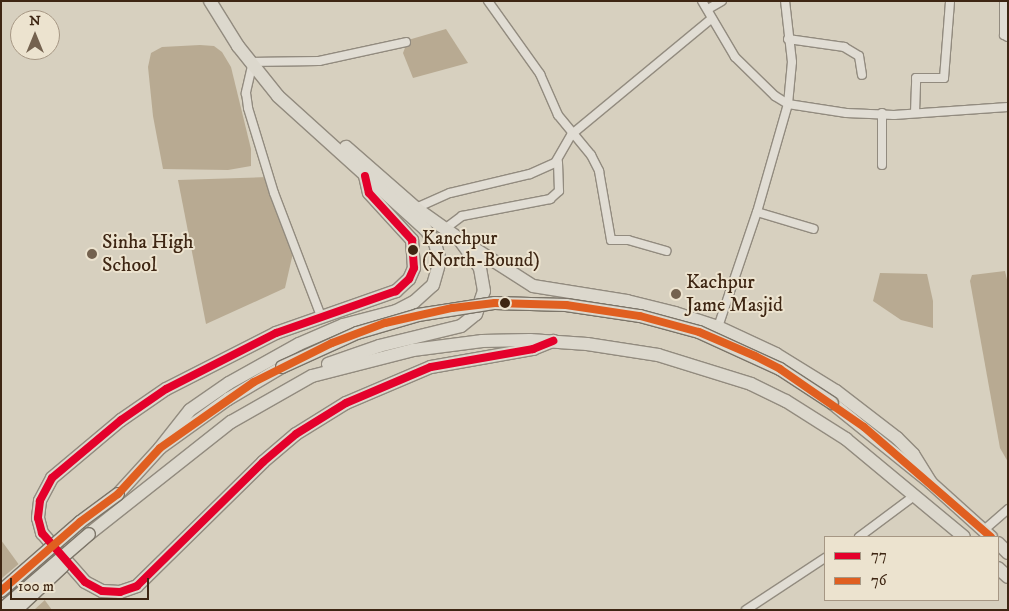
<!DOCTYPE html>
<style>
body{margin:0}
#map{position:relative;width:1009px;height:611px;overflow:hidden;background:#d7d0bf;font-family:"IM FELL DW Pica",serif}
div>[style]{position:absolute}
.water>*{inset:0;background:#b8aa92}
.pier>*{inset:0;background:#d7d0bf}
.roads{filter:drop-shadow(1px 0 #928b7f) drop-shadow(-1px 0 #928b7f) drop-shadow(0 1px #928b7f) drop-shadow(0 -1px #928b7f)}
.minor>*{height:8px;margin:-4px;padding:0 4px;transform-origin:4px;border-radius:4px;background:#e1ddd4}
.trunk>*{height:12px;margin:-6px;padding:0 6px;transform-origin:6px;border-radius:6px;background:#dcd8cd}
.bridges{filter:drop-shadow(1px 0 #7b7468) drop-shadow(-1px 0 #7b7468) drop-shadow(0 1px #7b7468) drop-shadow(0 -1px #7b7468)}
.trunk-bridge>*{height:12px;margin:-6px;padding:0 6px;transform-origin:6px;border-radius:6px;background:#dcd8cd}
.bus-1>*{height:8px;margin:-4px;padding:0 4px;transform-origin:4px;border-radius:4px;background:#e4002b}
.bus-2>*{height:8px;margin:-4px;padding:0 4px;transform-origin:4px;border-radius:4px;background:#e05f20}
.dots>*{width:14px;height:14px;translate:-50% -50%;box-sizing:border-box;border:2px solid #ece3cf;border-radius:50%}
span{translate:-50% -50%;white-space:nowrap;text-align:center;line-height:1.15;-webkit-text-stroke:4px #ece3cf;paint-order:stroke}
.bus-label{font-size:19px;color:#3e2613}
.left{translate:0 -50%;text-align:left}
.poi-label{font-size:20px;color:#3e2613}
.frame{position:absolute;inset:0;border:2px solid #3e2613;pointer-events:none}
.legend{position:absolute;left:824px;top:536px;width:175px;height:65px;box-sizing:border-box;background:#ece3cf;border:1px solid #a69784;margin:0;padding:6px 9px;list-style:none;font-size:15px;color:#3e2613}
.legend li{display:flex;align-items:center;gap:10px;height:25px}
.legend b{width:25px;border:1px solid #a69784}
.north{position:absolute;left:10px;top:10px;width:50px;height:50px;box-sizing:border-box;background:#ece3cf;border:1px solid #a69784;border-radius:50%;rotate:0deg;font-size:14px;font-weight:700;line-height:20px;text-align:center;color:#3e2613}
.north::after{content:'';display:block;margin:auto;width:18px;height:22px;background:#74624f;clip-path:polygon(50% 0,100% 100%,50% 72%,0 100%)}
.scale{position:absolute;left:10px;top:578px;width:139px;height:22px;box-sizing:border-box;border:2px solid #3e2613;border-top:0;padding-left:6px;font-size:15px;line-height:18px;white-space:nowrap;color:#3e2613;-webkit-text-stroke:4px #ece3cf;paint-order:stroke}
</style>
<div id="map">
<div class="water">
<i style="clip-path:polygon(446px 29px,468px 63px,413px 78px,403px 53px,408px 40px)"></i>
<i style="clip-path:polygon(200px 45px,214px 46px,222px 52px,231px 67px,251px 149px,251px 166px,228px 170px,163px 169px,153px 116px,148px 67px,151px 53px,162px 47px)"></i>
<i style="clip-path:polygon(268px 177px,293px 253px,285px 288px,206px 324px,178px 180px)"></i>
<i style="clip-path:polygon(1005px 271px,1008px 284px,1008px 462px,1000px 448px,970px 281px,972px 275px)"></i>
<i style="clip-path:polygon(880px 273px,927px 274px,933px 301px,933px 328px,901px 320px,873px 301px)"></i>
<i style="clip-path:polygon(1px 540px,52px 610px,1px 610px)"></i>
</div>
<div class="pier">
<i style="clip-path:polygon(21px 562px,47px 598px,34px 610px,1px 610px,1px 579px)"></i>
</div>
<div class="roads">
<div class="minor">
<i style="left:488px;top:1px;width:90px;rotate:54.5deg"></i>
<i style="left:540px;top:74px;width:45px;rotate:66.3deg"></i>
<i style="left:558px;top:115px;width:52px;rotate:50.5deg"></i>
<i style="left:591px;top:155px;width:18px;rotate:63deg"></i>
<i style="left:599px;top:171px;width:70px;rotate:80.1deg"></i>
<i style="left:611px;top:240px;width:17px"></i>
<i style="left:628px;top:240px;width:40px;rotate:16deg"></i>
<i style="left:702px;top:1px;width:65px;rotate:59.5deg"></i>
<i style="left:735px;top:57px;width:56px;rotate:44.3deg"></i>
<i style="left:775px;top:96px;width:15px;rotate:32deg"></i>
<i style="left:788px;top:104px;width:59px;rotate:8.8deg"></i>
<i style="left:846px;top:113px;width:48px;rotate:2.4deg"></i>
<i style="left:894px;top:115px;width:114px;rotate:-4deg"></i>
<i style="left:1004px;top:1px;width:34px;rotate:90deg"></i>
<i style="left:1004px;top:35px;width:4px;rotate:27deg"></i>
<i style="left:708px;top:9px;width:16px;rotate:-30deg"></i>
<i style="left:788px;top:39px;width:57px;rotate:8.1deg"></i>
<i style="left:844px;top:47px;width:17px;rotate:31deg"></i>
<i style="left:859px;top:56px;width:19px;rotate:81deg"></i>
<i style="left:249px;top:62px;width:70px;rotate:-0.8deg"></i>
<i style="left:319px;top:61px;width:89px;rotate:-12.3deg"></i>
<i style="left:252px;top:66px;width:28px;rotate:103deg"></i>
<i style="left:246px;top:93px;width:15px;rotate:82deg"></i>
<i style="left:248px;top:108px;width:89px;rotate:73deg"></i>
<i style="left:274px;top:193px;width:132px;rotate:69.1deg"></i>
<i style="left:882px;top:113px;width:52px;rotate:90deg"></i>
<i style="left:915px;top:113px;width:35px;rotate:-88deg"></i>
<i style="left:916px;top:78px;width:28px"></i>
<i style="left:944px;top:78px;width:77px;rotate:-85.5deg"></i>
<i style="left:416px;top:208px;width:37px;rotate:-24deg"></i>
<i style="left:450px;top:193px;width:82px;rotate:-13.4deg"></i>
<i style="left:530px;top:174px;width:27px;rotate:-24deg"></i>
<i style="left:555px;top:163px;width:34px;rotate:-60deg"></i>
<i style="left:572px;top:134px;width:180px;rotate:-39.6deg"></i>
<i style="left:757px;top:212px;width:59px;rotate:16.6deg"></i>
<i style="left:446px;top:228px;width:20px;rotate:-37deg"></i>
<i style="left:462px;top:216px;width:90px;rotate:-10.9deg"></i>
<i style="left:550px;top:199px;width:12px;rotate:-42deg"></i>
<i style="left:559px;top:191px;width:29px;rotate:-92deg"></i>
<i style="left:718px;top:327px;width:121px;rotate:-71.3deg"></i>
<i style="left:757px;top:212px;width:112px;rotate:-74deg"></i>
<i style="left:788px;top:104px;width:42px;rotate:-84.6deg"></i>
<i style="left:792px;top:62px;width:61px;rotate:-96.5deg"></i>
<i style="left:984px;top:530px;width:32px;rotate:-41deg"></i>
<i style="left:859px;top:537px;width:69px;rotate:-36.7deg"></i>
<i style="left:746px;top:610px;width:95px;rotate:-33.4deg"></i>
</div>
<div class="trunk">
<i style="left:365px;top:176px;width:17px;rotate:77deg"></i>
<i style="left:369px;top:193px;width:64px;rotate:47.5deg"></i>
<i style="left:412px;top:240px;width:28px;rotate:86deg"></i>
<i style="left:414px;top:268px;width:12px;rotate:114deg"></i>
<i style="left:409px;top:279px;width:18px;rotate:137deg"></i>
<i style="left:396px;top:291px;width:127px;rotate:160.7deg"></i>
<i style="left:276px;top:333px;width:123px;rotate:153deg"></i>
<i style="left:166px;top:389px;width:55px;rotate:145.4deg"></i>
<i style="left:121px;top:420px;width:90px;rotate:140deg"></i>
<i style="left:52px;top:478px;width:26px;rotate:118deg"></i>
<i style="left:40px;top:501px;width:17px;rotate:97deg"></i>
<i style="left:38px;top:518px;width:16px;rotate:75deg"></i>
<i style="left:42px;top:533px;width:65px;rotate:48.7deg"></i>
<i style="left:85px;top:582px;width:19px;rotate:28deg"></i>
<i style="left:102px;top:591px;width:18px;rotate:3deg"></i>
<i style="left:120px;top:592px;width:18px;rotate:-19deg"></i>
<i style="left:137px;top:586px;width:177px;rotate:-44.5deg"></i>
<i style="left:263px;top:462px;width:43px;rotate:-40.3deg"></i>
<i style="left:296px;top:434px;width:59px;rotate:-31.8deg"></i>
<i style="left:346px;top:403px;width:92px;rotate:-23deg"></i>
<i style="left:431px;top:367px;width:104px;rotate:-10deg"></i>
<i style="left:533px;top:349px;width:22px;rotate:-22deg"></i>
<i style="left:458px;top:238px;width:89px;rotate:32.6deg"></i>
<i style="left:533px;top:286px;width:95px;rotate:9.1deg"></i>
<i style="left:627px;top:301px;width:49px;rotate:14deg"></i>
<i style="left:675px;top:313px;width:45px;rotate:18deg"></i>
<i style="left:718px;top:327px;width:64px;rotate:25deg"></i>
<i style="left:776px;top:354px;width:70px;rotate:31.7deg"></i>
<i style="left:836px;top:391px;width:77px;rotate:37.6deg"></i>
<i style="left:897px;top:438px;width:23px;rotate:45deg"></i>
<i style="left:913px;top:454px;width:34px;rotate:58deg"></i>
<i style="left:328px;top:364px;width:54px;rotate:-19.4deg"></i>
<i style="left:379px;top:346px;width:84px;rotate:-13.7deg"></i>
<i style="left:461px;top:326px;width:19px;rotate:-39deg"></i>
<i style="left:476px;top:314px;width:24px;rotate:-71deg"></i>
<i style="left:484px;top:291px;width:23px;rotate:-100deg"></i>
<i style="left:480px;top:268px;width:37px;rotate:-126deg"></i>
<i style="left:458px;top:238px;width:52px;rotate:-144.5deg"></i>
<i style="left:416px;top:208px;width:93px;rotate:-138.9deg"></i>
<i style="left:832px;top:403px;width:127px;rotate:38.9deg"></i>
<i style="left:931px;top:483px;width:81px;rotate:42deg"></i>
<i style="left:160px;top:448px;width:48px;rotate:-51.7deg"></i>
<i style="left:190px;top:410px;width:47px;rotate:-34.7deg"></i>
<i style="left:229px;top:383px;width:80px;rotate:-29.1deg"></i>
<i style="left:299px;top:344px;width:48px;rotate:-23.4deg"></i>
<i style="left:343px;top:325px;width:55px;rotate:-14.8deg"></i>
<i style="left:396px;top:311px;width:20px;rotate:-27deg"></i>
<i style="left:414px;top:302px;width:25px;rotate:-42deg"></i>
<i style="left:433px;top:285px;width:25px;rotate:-74deg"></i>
<i style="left:440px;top:261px;width:22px;rotate:-106deg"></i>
<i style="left:434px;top:240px;width:14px;rotate:-129deg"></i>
<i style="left:425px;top:229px;width:198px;rotate:-137.9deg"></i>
<i style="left:278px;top:96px;width:64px;rotate:-128.7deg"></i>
<i style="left:238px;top:46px;width:53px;rotate:-121.9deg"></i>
<i style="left:118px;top:494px;width:62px;rotate:-47.6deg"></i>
<i style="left:160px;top:448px;width:84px;rotate:-35.8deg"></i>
<i style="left:228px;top:399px;width:63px;rotate:-30.7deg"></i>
<i style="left:89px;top:534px;width:181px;rotate:-38.3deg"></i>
<i style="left:231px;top:422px;width:93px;rotate:-29.6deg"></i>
<i style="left:312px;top:376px;width:104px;rotate:-14.4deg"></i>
<i style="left:413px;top:350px;width:70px;rotate:-7.4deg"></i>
<i style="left:482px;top:341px;width:48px;rotate:-1.2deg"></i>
<i style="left:530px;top:340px;width:57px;rotate:4deg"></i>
<i style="left:587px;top:344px;width:72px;rotate:8.8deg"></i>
<i style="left:658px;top:355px;width:97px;rotate:17.3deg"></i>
<i style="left:751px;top:384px;width:39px;rotate:26deg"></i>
<i style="left:786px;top:401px;width:71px;rotate:32.3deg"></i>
<i style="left:846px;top:439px;width:153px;rotate:39.7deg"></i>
<i style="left:998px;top:543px;width:14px;rotate:45deg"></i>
<i style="left:998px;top:568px;width:13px;rotate:42deg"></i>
</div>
</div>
<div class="bridges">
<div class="trunk-bridge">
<i style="left:282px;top:367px;width:82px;rotate:-24.4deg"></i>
<i style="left:357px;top:333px;width:64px;rotate:-16.4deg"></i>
<i style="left:418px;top:315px;width:78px;rotate:-8.9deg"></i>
<i style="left:495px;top:303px;width:71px;rotate:1.6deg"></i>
<i style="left:566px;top:305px;width:75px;rotate:8.5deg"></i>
<i style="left:640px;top:316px;width:61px;rotate:15.2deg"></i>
<i style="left:699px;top:332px;width:89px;rotate:24.6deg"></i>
<i style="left:780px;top:369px;width:62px;rotate:33.2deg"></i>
<i style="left:1px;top:591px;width:105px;rotate:-41.1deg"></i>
<i style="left:80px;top:522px;width:47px;rotate:-36.4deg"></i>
<i style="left:1px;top:610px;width:116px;rotate:-40.8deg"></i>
<i style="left:16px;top:610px;width:64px;rotate:-43.1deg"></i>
</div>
</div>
<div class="bus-1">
<i style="left:365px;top:176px;width:17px;rotate:77deg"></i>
<i style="left:369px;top:193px;width:64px;rotate:47.5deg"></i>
<i style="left:412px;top:240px;width:28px;rotate:86deg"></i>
<i style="left:414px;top:268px;width:12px;rotate:114deg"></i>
<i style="left:409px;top:279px;width:18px;rotate:137deg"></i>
<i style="left:396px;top:291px;width:127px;rotate:160.7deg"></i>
<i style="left:276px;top:333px;width:123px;rotate:153deg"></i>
<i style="left:166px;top:389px;width:55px;rotate:145.4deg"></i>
<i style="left:121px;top:420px;width:90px;rotate:140deg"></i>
<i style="left:52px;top:478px;width:26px;rotate:118deg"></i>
<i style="left:40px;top:501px;width:17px;rotate:97deg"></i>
<i style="left:38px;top:518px;width:16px;rotate:75deg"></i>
<i style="left:42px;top:533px;width:65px;rotate:48.7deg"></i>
<i style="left:85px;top:582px;width:19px;rotate:28deg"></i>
<i style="left:102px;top:591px;width:18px;rotate:3deg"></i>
<i style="left:120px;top:592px;width:18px;rotate:-19deg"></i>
<i style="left:137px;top:586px;width:177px;rotate:-44.5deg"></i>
<i style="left:263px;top:462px;width:43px;rotate:-40.3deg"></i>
<i style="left:296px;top:434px;width:59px;rotate:-31.8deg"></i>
<i style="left:346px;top:403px;width:92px;rotate:-23deg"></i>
<i style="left:431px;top:367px;width:104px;rotate:-10deg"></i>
<i style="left:533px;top:349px;width:22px;rotate:-22deg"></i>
</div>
<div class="bus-2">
<i style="left:1px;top:591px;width:105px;rotate:-41.1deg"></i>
<i style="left:80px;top:522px;width:47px;rotate:-36.4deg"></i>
<i style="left:118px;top:494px;width:62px;rotate:-47.6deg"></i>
<i style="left:160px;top:448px;width:115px;rotate:-35.1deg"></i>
<i style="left:254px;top:382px;width:87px;rotate:-26.6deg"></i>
<i style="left:332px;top:343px;width:57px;rotate:-20.7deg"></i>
<i style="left:385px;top:323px;width:69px;rotate:-12.6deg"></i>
<i style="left:452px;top:308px;width:43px;rotate:-6.6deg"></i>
<i style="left:495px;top:303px;width:71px;rotate:1.6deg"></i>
<i style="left:566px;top:305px;width:75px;rotate:8.5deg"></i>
<i style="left:640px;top:316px;width:61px;rotate:15.2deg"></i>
<i style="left:699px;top:332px;width:61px;rotate:23.2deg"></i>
<i style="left:755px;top:356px;width:28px;rotate:27deg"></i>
<i style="left:780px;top:369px;width:102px;rotate:34.6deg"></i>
<i style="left:864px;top:427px;width:168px;rotate:40.9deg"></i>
</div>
<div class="dots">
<i style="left:413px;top:250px;background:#3e2613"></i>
<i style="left:92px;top:254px;background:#74624f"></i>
<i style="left:676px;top:294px;background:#74624f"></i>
<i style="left:505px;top:303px;background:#3e2613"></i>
</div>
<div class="bus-label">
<span class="left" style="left:422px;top:250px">Kanchpur<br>(North-Bound)</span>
</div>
<div class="poi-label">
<span class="left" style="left:102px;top:254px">Sinha High<br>School</span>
<span class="left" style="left:686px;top:294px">Kachpur<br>Jame Masjid</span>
</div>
<div class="frame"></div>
<ul class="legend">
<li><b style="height:6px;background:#e4002b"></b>77</li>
<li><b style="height:6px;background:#e05f20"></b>76</li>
</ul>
<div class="north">N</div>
<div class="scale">100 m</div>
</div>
